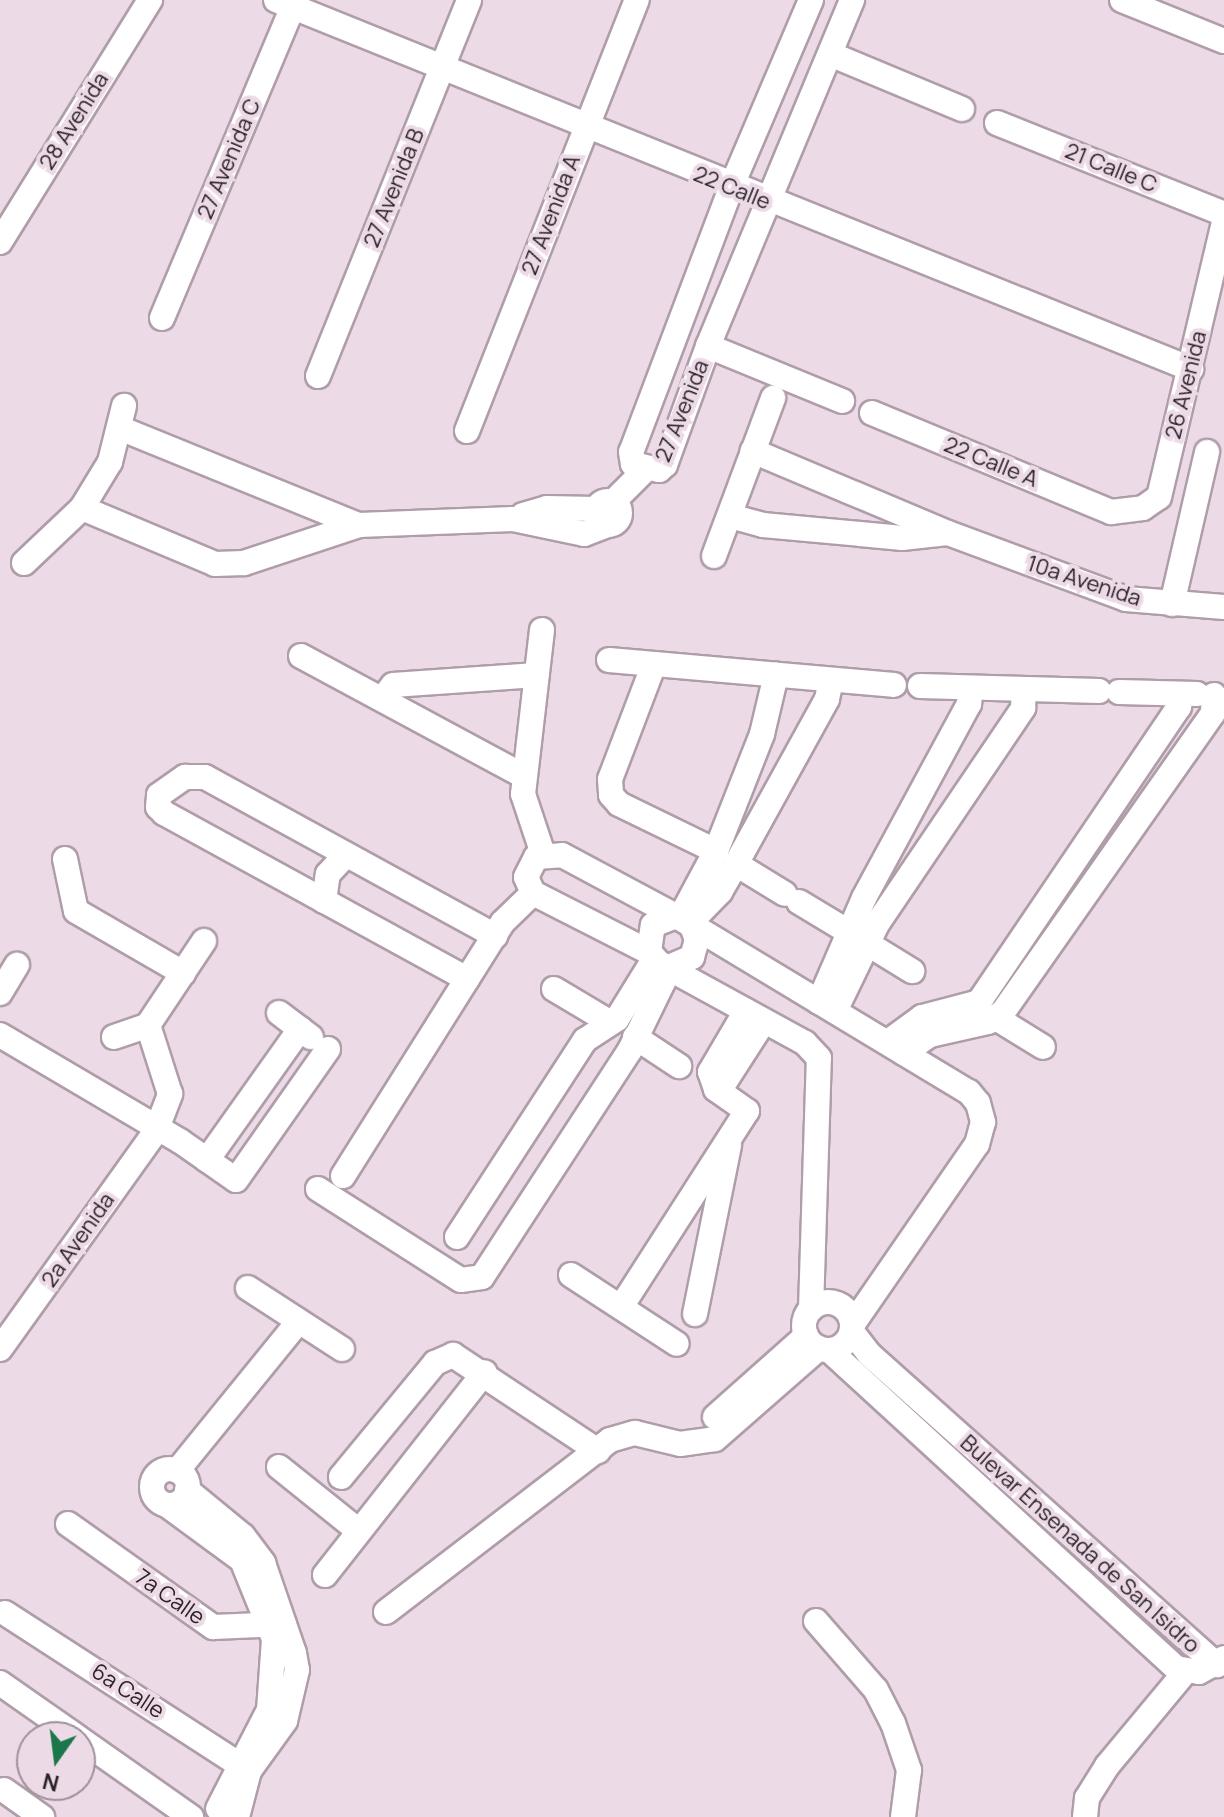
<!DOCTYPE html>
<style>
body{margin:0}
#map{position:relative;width:1224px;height:1817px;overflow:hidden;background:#eddae7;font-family:Manrope,sans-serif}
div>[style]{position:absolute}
.roads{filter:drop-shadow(2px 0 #af9daa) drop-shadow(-2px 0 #af9daa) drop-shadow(0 2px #af9daa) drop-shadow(0 -2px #af9daa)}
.minor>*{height:24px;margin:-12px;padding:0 12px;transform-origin:12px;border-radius:12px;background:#fff}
.minor>.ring{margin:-12px;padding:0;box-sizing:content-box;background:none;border:24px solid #fff;border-radius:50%}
span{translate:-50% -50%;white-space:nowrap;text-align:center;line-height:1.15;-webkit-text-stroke:8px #eddae7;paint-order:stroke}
.street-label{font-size:22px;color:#2a2328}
.north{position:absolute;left:16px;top:1721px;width:80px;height:80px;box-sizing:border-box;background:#eddae7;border:2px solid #9f919b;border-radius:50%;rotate:194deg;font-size:22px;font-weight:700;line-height:32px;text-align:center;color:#2a2328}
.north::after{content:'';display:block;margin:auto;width:28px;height:36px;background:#1c764b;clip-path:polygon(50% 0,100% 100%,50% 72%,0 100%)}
</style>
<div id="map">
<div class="roads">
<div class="minor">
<i style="left:276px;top:0;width:987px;rotate:21.96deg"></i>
<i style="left:811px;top:0;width:204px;rotate:113.1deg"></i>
<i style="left:731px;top:188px;width:282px;rotate:110.7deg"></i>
<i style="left:631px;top:452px;width:12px;rotate:81deg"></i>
<i style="left:633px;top:464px;width:27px;rotate:13deg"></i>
<i style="left:659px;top:470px;width:8px;rotate:-40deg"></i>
<i style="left:665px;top:465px;width:127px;rotate:-70.1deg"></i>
<i style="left:708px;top:346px;width:375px;rotate:-67.4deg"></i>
<i style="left:1122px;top:0;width:110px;rotate:21.9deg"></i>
<i style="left:830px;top:54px;width:143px;rotate:22.6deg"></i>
<i style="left:997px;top:123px;width:245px;rotate:21.8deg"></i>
<i style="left:0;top:242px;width:285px;rotate:-58.2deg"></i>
<i style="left:162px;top:318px;width:345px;rotate:-67.2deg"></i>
<i style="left:708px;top:346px;width:145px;rotate:22.3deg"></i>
<i style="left:318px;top:376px;width:405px;rotate:-68.1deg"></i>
<i style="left:872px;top:413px;width:259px;rotate:22.5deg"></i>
<i style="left:1111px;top:512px;width:32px;rotate:-7deg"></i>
<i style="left:1143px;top:508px;width:19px;rotate:-35deg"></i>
<i style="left:1159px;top:497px;width:283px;rotate:-76.7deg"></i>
<i style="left:122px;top:429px;width:256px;rotate:22.1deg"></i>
<i style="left:359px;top:525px;width:154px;rotate:-2.2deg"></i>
<i style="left:513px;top:519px;width:73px;rotate:11.9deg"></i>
<i style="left:584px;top:534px;width:26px;rotate:-21deg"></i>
<i style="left:467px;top:431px;width:463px;rotate:-68.5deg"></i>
<i class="ring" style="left:596px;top:501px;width:0;height:0"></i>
<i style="left:613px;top:502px;width:48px;rotate:-45deg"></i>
<i style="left:82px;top:508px;width:144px;rotate:22.8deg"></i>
<i style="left:215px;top:564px;width:29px;rotate:-2deg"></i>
<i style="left:244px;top:563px;width:121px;rotate:-18.3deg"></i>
<i style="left:523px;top:515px;width:25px;rotate:-16deg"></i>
<i style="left:547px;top:508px;width:49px;rotate:1.2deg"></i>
<i style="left:730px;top:516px;width:34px;rotate:15deg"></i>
<i style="left:763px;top:525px;width:140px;rotate:5.3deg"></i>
<i style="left:902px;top:538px;width:46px;rotate:-6.2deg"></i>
<i style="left:948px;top:533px;width:212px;rotate:-157.2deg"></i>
<i style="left:948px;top:533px;width:190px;rotate:20.3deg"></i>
<i style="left:1126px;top:599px;width:98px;rotate:4.7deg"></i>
<i style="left:714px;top:556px;width:169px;rotate:-69.5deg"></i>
<i style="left:24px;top:563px;width:80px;rotate:-43.5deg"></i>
<i style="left:82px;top:508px;width:54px;rotate:-58.7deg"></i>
<i style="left:110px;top:462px;width:58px;rotate:-76deg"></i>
<i style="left:1172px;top:604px;width:156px;rotate:-77deg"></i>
<i style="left:542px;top:630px;width:165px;rotate:96.6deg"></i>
<i style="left:523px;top:794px;width:63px;rotate:71.6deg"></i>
<i style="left:301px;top:656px;width:253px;rotate:28.3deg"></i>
<i style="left:609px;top:660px;width:286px;rotate:5deg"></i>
<i style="left:654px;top:664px;width:123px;rotate:110.9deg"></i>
<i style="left:610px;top:779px;width:16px;rotate:86deg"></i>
<i style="left:611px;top:795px;width:12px;rotate:48deg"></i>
<i style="left:619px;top:804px;width:108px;rotate:25.9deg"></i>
<i style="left:920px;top:686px;width:179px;rotate:1.6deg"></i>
<i style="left:1119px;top:692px;width:78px;rotate:1.5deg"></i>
<i style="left:383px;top:698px;width:16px;rotate:-52deg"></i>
<i style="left:393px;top:685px;width:144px;rotate:-4deg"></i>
<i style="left:65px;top:859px;width:53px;rotate:78.1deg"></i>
<i style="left:76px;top:911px;width:124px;rotate:30.1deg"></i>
<i style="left:736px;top:864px;width:57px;rotate:31.5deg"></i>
<i style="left:324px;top:901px;width:27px;rotate:-82deg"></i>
<i style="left:328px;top:874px;width:26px;rotate:-47deg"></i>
<i style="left:799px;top:902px;width:62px;rotate:31.1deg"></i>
<i style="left:680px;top:918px;width:76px;rotate:-61.8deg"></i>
<i style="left:716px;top:851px;width:126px;rotate:-68.5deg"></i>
<i style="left:762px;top:734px;width:61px;rotate:-76.7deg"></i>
<i style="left:689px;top:924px;width:45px;rotate:-45.9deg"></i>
<i style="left:720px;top:892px;width:32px;rotate:-60deg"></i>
<i style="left:736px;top:864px;width:188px;rotate:-61.1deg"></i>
<i style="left:827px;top:699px;width:19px;rotate:-78deg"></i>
<i style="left:868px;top:944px;width:52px;rotate:31.5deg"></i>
<i style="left:649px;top:952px;width:27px;rotate:-82deg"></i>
<i style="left:653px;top:925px;width:22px;rotate:-21deg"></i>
<i style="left:671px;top:966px;width:23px;rotate:-23deg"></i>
<i style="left:692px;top:957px;width:18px;rotate:-74deg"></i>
<i style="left:697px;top:940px;width:12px;rotate:-110deg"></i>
<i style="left:467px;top:979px;width:345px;rotate:-151.3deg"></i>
<i style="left:164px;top:813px;width:8px;rotate:-135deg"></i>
<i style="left:158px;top:807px;width:12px;rotate:-85deg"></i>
<i style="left:159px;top:795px;width:32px;rotate:-35deg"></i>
<i style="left:185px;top:777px;width:20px"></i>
<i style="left:205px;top:777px;width:331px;rotate:28.7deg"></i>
<i style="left:554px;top:989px;width:66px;rotate:30.8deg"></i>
<i style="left:0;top:993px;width:33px;rotate:-59deg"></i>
<i style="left:819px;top:1002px;width:113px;rotate:-66.6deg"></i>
<i style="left:864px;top:898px;width:221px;rotate:-61.6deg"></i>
<i style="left:969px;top:704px;width:16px;rotate:-83deg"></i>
<i style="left:835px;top:1011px;width:97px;rotate:-64.2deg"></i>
<i style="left:877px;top:924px;width:261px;rotate:-55.9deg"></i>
<i style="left:1023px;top:708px;width:19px;rotate:-87deg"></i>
<i style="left:279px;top:1013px;width:40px;rotate:37deg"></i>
<i style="left:996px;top:1018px;width:55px;rotate:31.7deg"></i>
<i style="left:0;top:1035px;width:209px;rotate:30.5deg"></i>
<i style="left:180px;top:1141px;width:68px;rotate:34.9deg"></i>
<i style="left:236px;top:1180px;width:160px;rotate:-54.9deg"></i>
<i style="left:114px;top:1037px;width:36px;rotate:-19deg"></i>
<i style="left:635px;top:1037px;width:53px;rotate:33.4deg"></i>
<i style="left:888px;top:1042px;width:42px;rotate:-36.3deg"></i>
<i style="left:922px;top:1017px;width:59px;rotate:-14.7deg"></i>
<i style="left:979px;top:1002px;width:356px;rotate:-55.9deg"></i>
<i style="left:1179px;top:707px;width:13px;rotate:-81deg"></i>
<i style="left:904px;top:1053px;width:32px;rotate:-35deg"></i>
<i style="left:930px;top:1035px;width:59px;rotate:-12.6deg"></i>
<i style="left:988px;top:1022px;width:18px;rotate:-34deg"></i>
<i style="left:1003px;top:1012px;width:365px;rotate:-54.9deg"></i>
<i style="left:1213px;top:713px;width:18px;rotate:-87deg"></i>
<i style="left:719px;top:1091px;width:83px;rotate:-57.3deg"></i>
<i style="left:207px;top:1160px;width:161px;rotate:-54.6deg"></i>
<i style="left:343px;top:1176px;width:300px;rotate:-57.8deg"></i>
<i style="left:503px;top:922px;width:42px;rotate:-44deg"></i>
<i style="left:318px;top:1189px;width:169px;rotate:32.5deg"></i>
<i style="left:461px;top:1280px;width:21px;rotate:-8deg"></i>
<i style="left:482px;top:1277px;width:271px;rotate:-56.9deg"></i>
<i style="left:630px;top:1050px;width:76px;rotate:-64.1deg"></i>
<i style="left:663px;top:982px;width:16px;rotate:-83deg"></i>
<i style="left:457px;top:1237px;width:235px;rotate:-57deg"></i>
<i style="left:585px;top:1040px;width:38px;rotate:-33deg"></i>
<i style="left:617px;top:1019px;width:70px;rotate:-58.3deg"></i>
<i style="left:571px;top:1275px;width:126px;rotate:33.1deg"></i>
<i style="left:248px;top:1288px;width:112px;rotate:33deg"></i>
<i class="ring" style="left:804px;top:1302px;width:24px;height:24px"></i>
<i style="left:621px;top:1307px;width:233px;rotate:-57.3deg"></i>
<i style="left:747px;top:1111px;width:38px;rotate:-145deg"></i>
<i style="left:716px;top:1089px;width:18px;rotate:-109deg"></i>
<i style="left:710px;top:1072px;width:71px;rotate:-59.5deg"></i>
<i style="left:811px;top:1309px;width:251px;rotate:-88.2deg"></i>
<i style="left:819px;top:1058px;width:21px;rotate:-133deg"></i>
<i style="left:805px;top:1043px;width:166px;rotate:-151.3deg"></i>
<i style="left:659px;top:963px;width:15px;rotate:-132deg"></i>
<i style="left:649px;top:952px;width:130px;rotate:-153deg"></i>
<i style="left:533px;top:893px;width:17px;rotate:-114deg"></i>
<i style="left:526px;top:877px;width:22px;rotate:-63deg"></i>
<i style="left:536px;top:857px;width:26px;rotate:-4deg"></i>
<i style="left:562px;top:855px;width:140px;rotate:28.2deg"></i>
<i style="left:685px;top:921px;width:332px;rotate:31.1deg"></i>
<i style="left:969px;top:1092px;width:14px;rotate:51deg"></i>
<i style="left:978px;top:1103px;width:20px;rotate:75deg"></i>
<i style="left:983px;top:1122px;width:23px;rotate:105deg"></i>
<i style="left:977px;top:1144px;width:220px;rotate:124.6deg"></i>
<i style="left:695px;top:1314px;width:172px;rotate:-78.6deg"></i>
<i style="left:852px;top:1332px;width:28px;rotate:52deg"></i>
<i style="left:869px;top:1354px;width:467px;rotate:41.8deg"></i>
<i style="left:0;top:1349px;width:268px;rotate:-54.4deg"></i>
<i style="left:156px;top:1131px;width:40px;rotate:-69deg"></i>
<i style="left:170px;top:1094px;width:72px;rotate:-107.7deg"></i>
<i style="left:148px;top:1025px;width:101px;rotate:-56.3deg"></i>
<i style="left:829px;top:1350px;width:471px;rotate:42.5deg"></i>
<i style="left:1176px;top:1668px;width:23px;rotate:10deg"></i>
<i style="left:1199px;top:1672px;width:29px;rotate:-29deg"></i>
<i style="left:715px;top:1417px;width:122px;rotate:-41.7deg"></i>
<i style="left:279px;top:1467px;width:102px;rotate:38.7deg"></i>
<i class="ring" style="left:152px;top:1469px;width:12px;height:12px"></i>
<i style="left:177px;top:1471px;width:193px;rotate:-50.9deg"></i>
<i style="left:341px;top:1477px;width:148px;rotate:-50.5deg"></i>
<i style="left:435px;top:1363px;width:20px;rotate:-24deg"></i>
<i style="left:453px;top:1355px;width:174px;rotate:33.5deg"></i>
<i style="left:187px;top:1490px;width:72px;rotate:39.4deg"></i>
<i style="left:243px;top:1536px;width:34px;rotate:53deg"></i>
<i style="left:263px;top:1563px;width:95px;rotate:71deg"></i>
<i style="left:294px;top:1653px;width:17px;rotate:80deg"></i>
<i style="left:297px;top:1670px;width:52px;rotate:103.2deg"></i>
<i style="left:285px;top:1721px;width:62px;rotate:125.8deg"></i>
<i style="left:249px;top:1771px;width:48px;rotate:104.6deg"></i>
<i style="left:167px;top:1505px;width:93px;rotate:36.3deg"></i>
<i style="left:242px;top:1560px;width:85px;rotate:67.9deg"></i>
<i style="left:274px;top:1639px;width:71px;rotate:94deg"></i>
<i style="left:269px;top:1710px;width:111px;rotate:117.3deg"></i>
<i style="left:68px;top:1524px;width:178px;rotate:35.4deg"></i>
<i style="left:213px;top:1627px;width:71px;rotate:-2.4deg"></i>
<i style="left:325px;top:1575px;width:258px;rotate:-51.8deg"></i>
<i style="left:386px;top:1612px;width:282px;rotate:-37.5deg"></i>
<i style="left:610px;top:1440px;width:26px;rotate:-16deg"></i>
<i style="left:635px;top:1433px;width:46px;rotate:13.7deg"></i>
<i style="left:680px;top:1444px;width:35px;rotate:-8deg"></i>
<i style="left:715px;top:1439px;width:138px;rotate:-41.2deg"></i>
<i style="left:5px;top:1613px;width:291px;rotate:32.9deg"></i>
<i style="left:816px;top:1621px;width:91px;rotate:49deg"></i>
<i style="left:876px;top:1690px;width:37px;rotate:63deg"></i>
<i style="left:893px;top:1723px;width:50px;rotate:71.2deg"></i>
<i style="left:909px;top:1770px;width:47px;rotate:97.3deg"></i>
<i style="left:0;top:1683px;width:94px;rotate:35deg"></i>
<i style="left:80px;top:1739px;width:136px;rotate:35.1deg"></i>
<i style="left:4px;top:1790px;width:47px;rotate:35.4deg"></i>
<i style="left:1085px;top:1817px;width:19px;rotate:-84deg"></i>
<i style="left:1087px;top:1798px;width:38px;rotate:-58deg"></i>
<i style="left:1107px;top:1766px;width:124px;rotate:-50.3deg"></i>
</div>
</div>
<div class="street-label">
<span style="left:74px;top:121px;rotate:-58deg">28 Avenida</span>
<span style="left:229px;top:159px;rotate:-67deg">27 Avenida C</span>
<span style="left:1111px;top:168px;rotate:22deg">21 Calle C</span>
<span style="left:394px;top:188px;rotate:-68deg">27 Avenida B</span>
<span style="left:732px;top:188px;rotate:22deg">22 Calle</span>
<span style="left:551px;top:215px;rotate:-69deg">27 Avenida A</span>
<span style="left:1186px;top:385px;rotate:-76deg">26 Avenida</span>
<span style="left:682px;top:411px;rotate:-68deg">27 Avenida</span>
<span style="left:991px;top:462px;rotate:22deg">22 Calle A</span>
<span style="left:1084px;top:581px;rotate:18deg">10a Avenida</span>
<span style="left:78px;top:1240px;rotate:-55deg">2a Avenida</span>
<span style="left:1080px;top:1544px;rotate:42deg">Bulevar Ensenada de San Isidro</span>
<span style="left:170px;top:1597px;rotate:35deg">7a Calle</span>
<span style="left:128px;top:1691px;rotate:33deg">6a Calle</span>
</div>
<div class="north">N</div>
</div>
